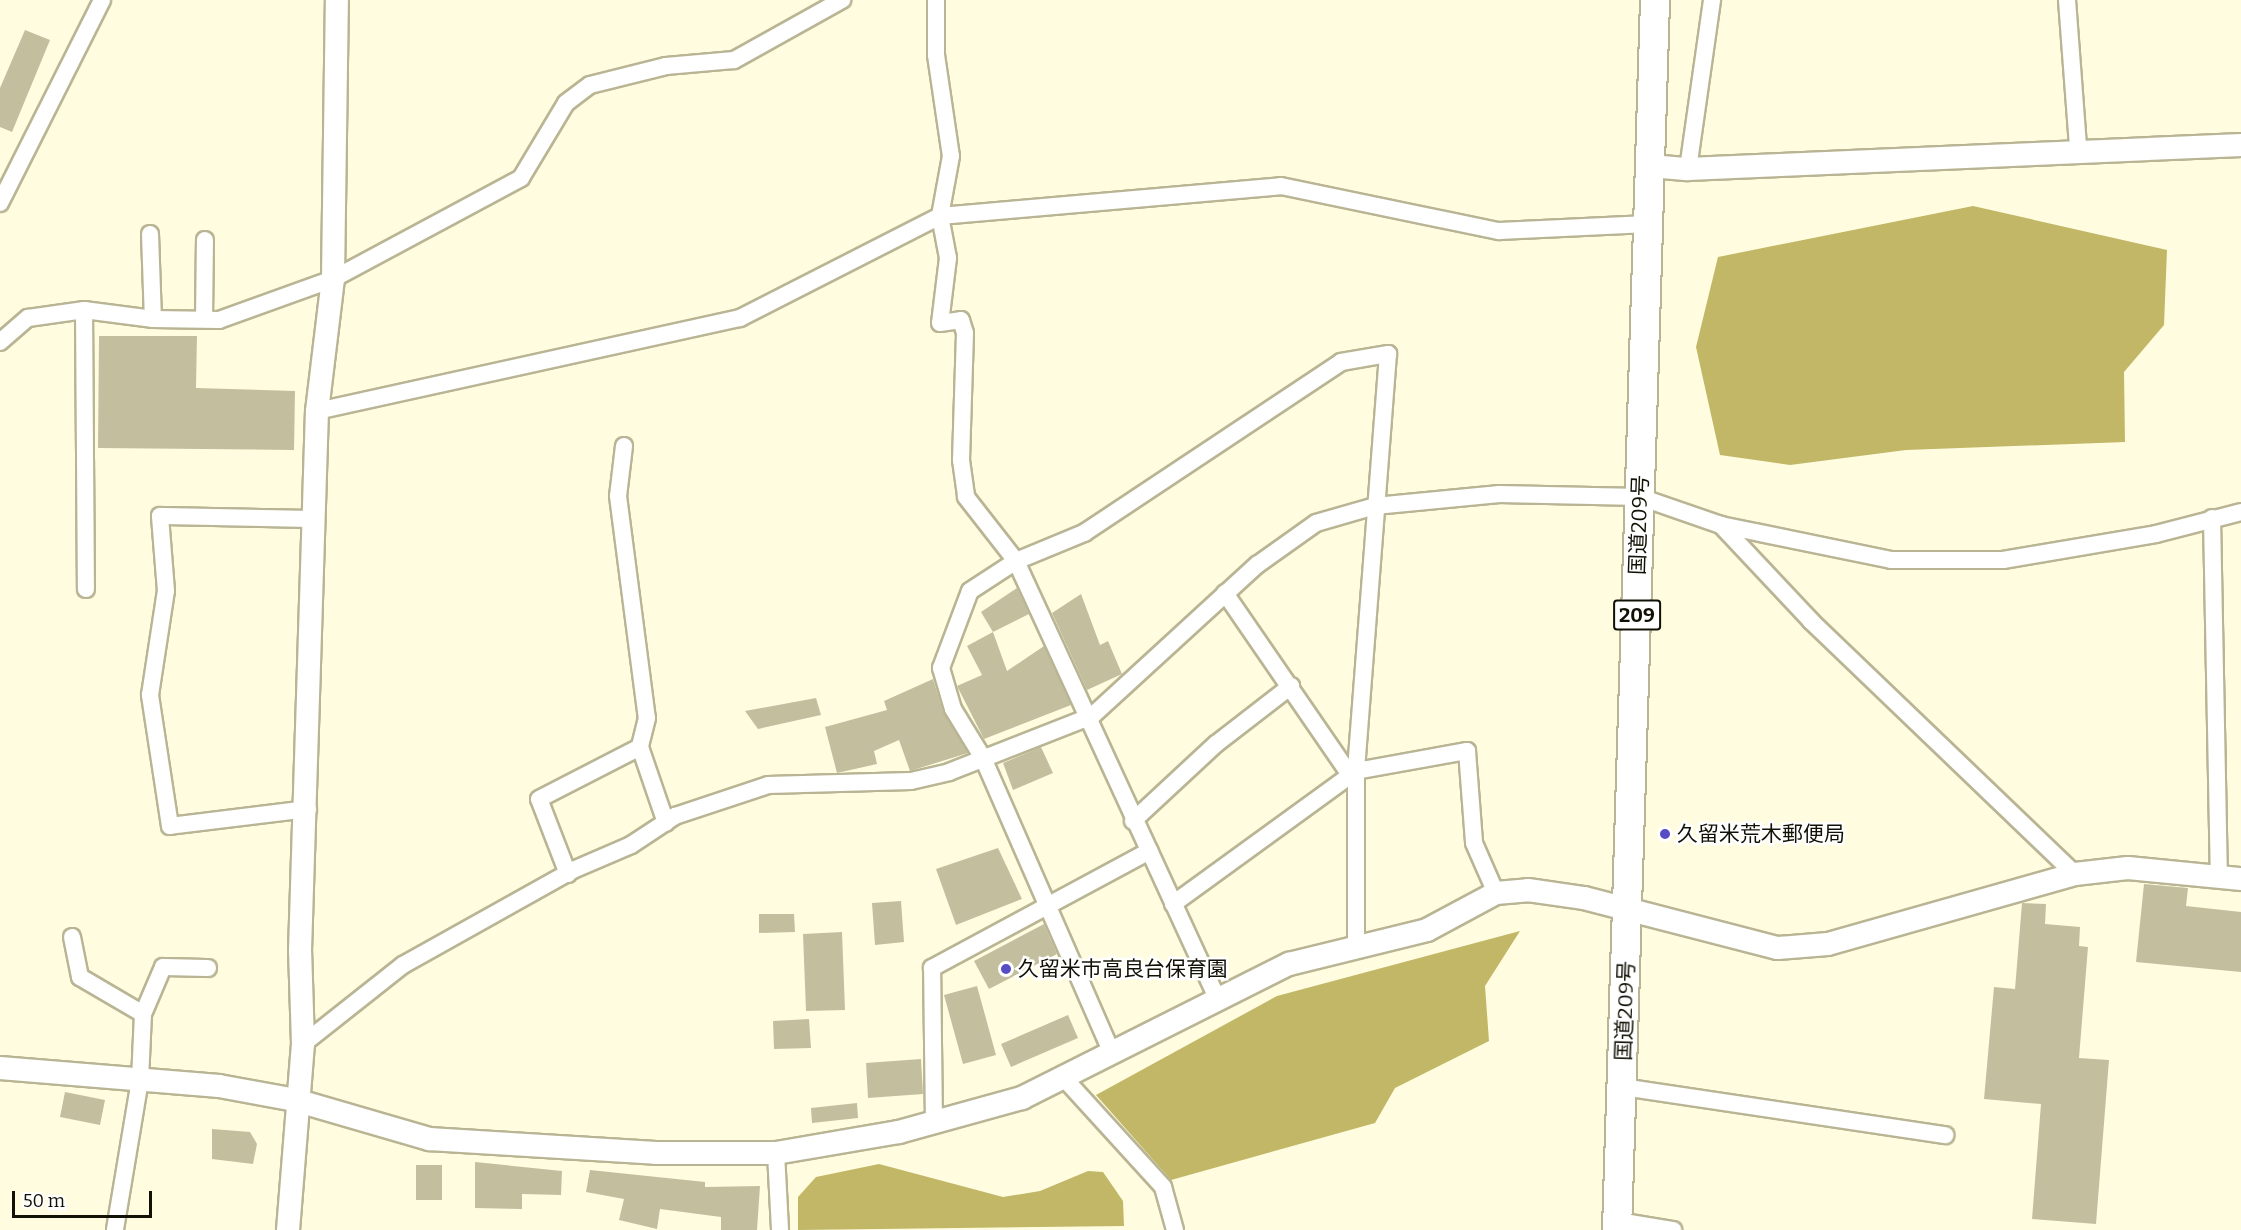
<!DOCTYPE html>
<meta charset="utf-8">
<style>
body{margin:0}
#map{position:relative;width:2241px;height:1230px;overflow:hidden;background:#fffce0;font-family:Bitter,"Noto Sans JP",serif}
div>[style]{position:absolute}
.water>*{inset:0;background:#c1b767}
.building>*{inset:0;background:#c3bf9e}
.roads{filter:drop-shadow(2px 0 #b9b594) drop-shadow(-2px 0 #b9b594) drop-shadow(0 2px #b9b594) drop-shadow(0 -2px #b9b594)}
.street>*{height:16px;margin:-8px;padding:0 8px;transform-origin:8px;border-radius:8px;background:#fff}
.secondary>*{height:22px;margin:-11px;padding:0 11px;transform-origin:11px;border-radius:11px;background:#fff}
.highway>*{height:28px;margin:-14px;padding:0 14px;transform-origin:14px;border-radius:14px;background:#fff}
.dots>*{width:16px;height:16px;translate:-50% -50%;box-sizing:border-box;border:3px solid #fff;border-radius:50%}
span{translate:-50% -50%;white-space:nowrap;text-align:center;line-height:1.15;-webkit-text-stroke:5px #fff;paint-order:stroke}
.shield-label span{padding:2px 4px;background:#fff;border:2px solid;border-radius:4px;-webkit-text-stroke-width:0}
.shield-label{font-size:20px;color:#121105;font-weight:700}
.street-label{font-size:21px;color:#121105}
.poi-label{font-size:21px;color:#121105}
.left{translate:0 -50%;text-align:left}
.scale{position:absolute;left:12px;top:1191px;width:140px;height:27px;box-sizing:border-box;border:3px solid #121105;border-top:0;padding-left:8px;font-size:18px;line-height:21px;white-space:nowrap;color:#121105;-webkit-text-stroke:4px #fff;paint-order:stroke}
</style>
<div id="map">
<div class="water">
<i style="clip-path:polygon(1973px 206px,2167px 250px,2164px 325px,2124px 372px,2125px 442px,1906px 450px,1790px 465px,1720px 455px,1696px 347px,1718px 257px)"></i>
<i style="clip-path:polygon(1520px 931px,1485px 986px,1489px 1041px,1395px 1088px,1375px 1123px,1171px 1180px,1096px 1095px,1277px 996px)"></i>
<i style="clip-path:polygon(879px 1164px,1003px 1197px,1040px 1191px,1088px 1171px,1103px 1172px,1123px 1201px,1124px 1226px,798px 1230px,798px 1197px,816px 1177px)"></i>
</div>
<div class="building">
<i style="clip-path:polygon(25px 30px,50px 40px,12px 132px,0 127px,0 88px)"></i>
<i style="clip-path:polygon(99px 336px,197px 336px,196px 388px,295px 391px,294px 450px,98px 448px)"></i>
<i style="clip-path:polygon(1017px 588px,1029px 614px,993px 632px,981px 612px)"></i>
<i style="clip-path:polygon(1081px 594px,1100px 645px,1108px 641px,1122px 674px,1087px 690px,1052px 613px)"></i>
<i style="clip-path:polygon(993px 632px,1007px 671px,1044px 646px,1071px 705px,984px 739px,957px 686px,982px 675px,967px 646px)"></i>
<i style="clip-path:polygon(933px 679px,944px 714px,968px 753px,910px 771px,899px 740px,874px 751px,877px 764px,837px 773px,825px 727px,887px 710px,884px 701px)"></i>
<i style="clip-path:polygon(816px 698px,821px 715px,758px 729px,745px 711px)"></i>
<i style="clip-path:polygon(1041px 747px,1053px 773px,1013px 790px,1003px 763px)"></i>
<i style="clip-path:polygon(998px 848px,1022px 899px,956px 925px,936px 869px)"></i>
<i style="clip-path:polygon(2144px 884px,2188px 888px,2186px 906px,2241px 912px,2241px 972px,2136px 962px)"></i>
<i style="clip-path:polygon(901px 901px,904px 942px,875px 945px,872px 903px)"></i>
<i style="clip-path:polygon(2022px 903px,2046px 904px,2045px 924px,2080px 927px,2079px 946px,2088px 947px,2079px 1058px,2109px 1060px,2096px 1224px,2032px 1219px,2041px 1104px,1984px 1099px,1994px 987px,2015px 989px)"></i>
<i style="clip-path:polygon(759px 914px,794px 914px,795px 932px,759px 933px)"></i>
<i style="clip-path:polygon(1044px 924px,1057px 954px,989px 989px,974px 961px)"></i>
<i style="clip-path:polygon(842px 932px,845px 1010px,806px 1011px,803px 934px)"></i>
<i style="clip-path:polygon(977px 986px,996px 1055px,963px 1064px,944px 995px)"></i>
<i style="clip-path:polygon(1068px 1015px,1078px 1038px,1011px 1067px,1001px 1044px)"></i>
<i style="clip-path:polygon(809px 1019px,811px 1048px,774px 1049px,773px 1021px)"></i>
<i style="clip-path:polygon(921px 1059px,923px 1094px,868px 1098px,866px 1063px)"></i>
<i style="clip-path:polygon(65px 1092px,105px 1100px,100px 1125px,60px 1117px)"></i>
<i style="clip-path:polygon(857px 1103px,858px 1118px,812px 1123px,811px 1108px)"></i>
<i style="clip-path:polygon(212px 1129px,250px 1132px,257px 1144px,253px 1164px,212px 1159px)"></i>
<i style="clip-path:polygon(475px 1162px,562px 1171px,561px 1195px,522px 1194px,522px 1209px,475px 1208px)"></i>
<i style="clip-path:polygon(416px 1165px,442px 1165px,442px 1200px,416px 1200px)"></i>
<i style="clip-path:polygon(590px 1170px,705px 1182px,705px 1187px,760px 1186px,757px 1230px,721px 1230px,721px 1217px,660px 1209px,657px 1229px,619px 1220px,624px 1199px,586px 1192px)"></i>
</div>
<div class="roads">
<div class="street">
<i style="left:936px;top:0;width:55px;rotate:90deg"></i>
<i style="left:936px;top:55px;width:102px;rotate:81.6deg"></i>
<i style="left:951px;top:156px;width:61px;rotate:100.4deg"></i>
<i style="left:940px;top:216px;width:43px;rotate:79.2deg"></i>
<i style="left:948px;top:258px;width:65px;rotate:97deg"></i>
<i style="left:940px;top:323px;width:21px;rotate:-8deg"></i>
<i style="left:961px;top:320px;width:14px;rotate:73deg"></i>
<i style="left:965px;top:333px;width:127px;rotate:91.8deg"></i>
<i style="left:961px;top:460px;width:37px;rotate:82deg"></i>
<i style="left:966px;top:497px;width:81px;rotate:52deg"></i>
<i style="left:1016px;top:561px;width:479px;rotate:65.3deg"></i>
<i style="left:2067px;top:0;width:148px;rotate:85.7deg"></i>
<i style="left:1688px;top:169px;width:171px;rotate:-81.9deg"></i>
<i style="left:0;top:203px;width:227px;rotate:-63.3deg"></i>
<i style="left:150px;top:234px;width:85px;rotate:88deg"></i>
<i style="left:84px;top:310px;width:279px;rotate:89.6deg"></i>
<i style="left:204px;top:319px;width:79px;rotate:-89.3deg"></i>
<i style="left:0;top:342px;width:37px;rotate:-41deg"></i>
<i style="left:28px;top:318px;width:57px;rotate:-8.1deg"></i>
<i style="left:84px;top:310px;width:70px;rotate:7.4deg"></i>
<i style="left:153px;top:319px;width:66px;rotate:0.9deg"></i>
<i style="left:219px;top:320px;width:121px;rotate:-19.8deg"></i>
<i style="left:333px;top:279px;width:213px;rotate:-28.2deg"></i>
<i style="left:521px;top:178px;width:87px;rotate:-59deg"></i>
<i style="left:566px;top:103px;width:30px;rotate:-37deg"></i>
<i style="left:590px;top:85px;width:78px;rotate:-14deg"></i>
<i style="left:666px;top:66px;width:68px;rotate:-5deg"></i>
<i style="left:734px;top:60px;width:124px;rotate:-29.1deg"></i>
<i style="left:317px;top:411px;width:433px;rotate:-12.4deg"></i>
<i style="left:740px;top:318px;width:225px;rotate:-27deg"></i>
<i style="left:940px;top:216px;width:342px;rotate:-5deg"></i>
<i style="left:1281px;top:186px;width:223px;rotate:11.7deg"></i>
<i style="left:1499px;top:231px;width:149px;rotate:-2.7deg"></i>
<i style="left:624px;top:446px;width:50px;rotate:96.8deg"></i>
<i style="left:618px;top:496px;width:224px;rotate:82.6deg"></i>
<i style="left:647px;top:718px;width:30px;rotate:104deg"></i>
<i style="left:640px;top:747px;width:80px;rotate:71.1deg"></i>
<i style="left:2212px;top:518px;width:358px;rotate:88.9deg"></i>
<i style="left:1721px;top:525px;width:132px;rotate:46.8deg"></i>
<i style="left:1811px;top:621px;width:366px;rotate:43.8deg"></i>
<i style="left:1225px;top:593px;width:221px;rotate:55.5deg"></i>
<i style="left:308px;top:809px;width:139px;rotate:173deg"></i>
<i style="left:170px;top:826px;width:133px;rotate:-98.7deg"></i>
<i style="left:150px;top:695px;width:105px;rotate:-81.3deg"></i>
<i style="left:166px;top:591px;width:75px;rotate:-94.6deg"></i>
<i style="left:160px;top:516px;width:155px;rotate:1.1deg"></i>
<i style="left:1133px;top:821px;width:113px;rotate:-42.9deg"></i>
<i style="left:1216px;top:744px;width:95px;rotate:-37.7deg"></i>
<i style="left:568px;top:874px;width:80px;rotate:-111.1deg"></i>
<i style="left:539px;top:799px;width:114px;rotate:-27.2deg"></i>
<i style="left:1173px;top:904px;width:226px;rotate:-36deg"></i>
<i style="left:1356px;top:771px;width:113px;rotate:-10.2deg"></i>
<i style="left:1467px;top:751px;width:92px;rotate:85.6deg"></i>
<i style="left:1474px;top:843px;width:55px;rotate:66.3deg"></i>
<i style="left:72px;top:937px;width:41px;rotate:78.7deg"></i>
<i style="left:80px;top:977px;width:73px;rotate:30.4deg"></i>
<i style="left:143px;top:1014px;width:66px;rotate:92.6deg"></i>
<i style="left:140px;top:1080px;width:152px;rotate:99.5deg"></i>
<i style="left:143px;top:1014px;width:51px;rotate:-66.9deg"></i>
<i style="left:163px;top:967px;width:45px;rotate:1.3deg"></i>
<i style="left:303px;top:1044px;width:127px;rotate:-38.3deg"></i>
<i style="left:403px;top:965px;width:195px;rotate:-29.2deg"></i>
<i style="left:573px;top:870px;width:63px;rotate:-23.3deg"></i>
<i style="left:631px;top:845px;width:53px;rotate:-33.4deg"></i>
<i style="left:675px;top:816px;width:98px;rotate:-18.4deg"></i>
<i style="left:768px;top:785px;width:143px;rotate:-1.6deg"></i>
<i style="left:911px;top:781px;width:39px;rotate:-13deg"></i>
<i style="left:949px;top:772px;width:154px;rotate:-21.4deg"></i>
<i style="left:1092px;top:716px;width:224px;rotate:-42.5deg"></i>
<i style="left:1257px;top:565px;width:72px;rotate:-35.4deg"></i>
<i style="left:1316px;top:523px;width:61px;rotate:-16.1deg"></i>
<i style="left:1375px;top:506px;width:125px;rotate:-5.5deg"></i>
<i style="left:1499px;top:494px;width:141px;rotate:1.2deg"></i>
<i style="left:1640px;top:497px;width:86px;rotate:19.1deg"></i>
<i style="left:1721px;top:525px;width:174px;rotate:11.6deg"></i>
<i style="left:1891px;top:560px;width:112px"></i>
<i style="left:2003px;top:560px;width:155px;rotate:-9.6deg"></i>
<i style="left:2156px;top:534px;width:88px;rotate:-14.5deg"></i>
<i style="left:1111px;top:1051px;width:320px;rotate:-113.6deg"></i>
<i style="left:983px;top:758px;width:57px;rotate:-121.5deg"></i>
<i style="left:953px;top:709px;width:43px;rotate:-106.3deg"></i>
<i style="left:941px;top:668px;width:82px;rotate:-69.4deg"></i>
<i style="left:970px;top:591px;width:55px;rotate:-33.1deg"></i>
<i style="left:1016px;top:561px;width:74px;rotate:-22.4deg"></i>
<i style="left:1084px;top:533px;width:309px;rotate:-33.6deg"></i>
<i style="left:1341px;top:362px;width:48px;rotate:-9.7deg"></i>
<i style="left:1388px;top:354px;width:418px;rotate:94.4deg"></i>
<i style="left:1356px;top:771px;width:177px;rotate:90deg"></i>
<i style="left:1063px;top:1077px;width:149px;rotate:47.7deg"></i>
<i style="left:1163px;top:1187px;width:45px;rotate:74.4deg"></i>
<i style="left:1623px;top:1087px;width:326px;rotate:8.5deg"></i>
<i style="left:934px;top:1124px;width:156px;rotate:-90.7deg"></i>
<i style="left:932px;top:968px;width:247px;rotate:-28.3deg"></i>
<i style="left:776px;top:1153px;width:77px;rotate:87deg"></i>
<i style="left:1618px;top:1221px;width:56px;rotate:9.3deg"></i>
</div>
<div class="secondary">
<i style="left:1650px;top:166px;width:38px;rotate:5deg"></i>
<i style="left:1688px;top:169px;width:554px;rotate:-2.49deg"></i>
<i style="left:0;top:1068px;width:220px;rotate:4.7deg"></i>
<i style="left:219px;top:1086px;width:77px;rotate:10.4deg"></i>
<i style="left:295px;top:1100px;width:140px;rotate:16.2deg"></i>
<i style="left:429px;top:1139px;width:227px;rotate:3.5deg"></i>
<i style="left:656px;top:1153px;width:120px"></i>
<i style="left:776px;top:1153px;width:125px;rotate:-9.7deg"></i>
<i style="left:899px;top:1132px;width:128px;rotate:-15.5deg"></i>
<i style="left:1022px;top:1098px;width:299px;rotate:-26.7deg"></i>
<i style="left:1289px;top:964px;width:142px;rotate:-13.8deg"></i>
<i style="left:1427px;top:930px;width:78px;rotate:-28.2deg"></i>
<i style="left:1496px;top:893px;width:32px;rotate:-5deg"></i>
<i style="left:1528px;top:890px;width:57px;rotate:8.1deg"></i>
<i style="left:1584px;top:898px;width:200px;rotate:14.5deg"></i>
<i style="left:1778px;top:948px;width:50px;rotate:-4.6deg"></i>
<i style="left:1828px;top:944px;width:257px;rotate:-15.8deg"></i>
<i style="left:2075px;top:874px;width:53px;rotate:-6.5deg"></i>
<i style="left:2128px;top:868px;width:114px;rotate:5.6deg"></i>
<i style="left:288px;top:1230px;width:187px;rotate:-85.4deg"></i>
<i style="left:303px;top:1044px;width:93px;rotate:-91.8deg"></i>
<i style="left:300px;top:951px;width:540px;rotate:-88.2deg"></i>
<i style="left:317px;top:411px;width:133px;rotate:-83.1deg"></i>
<i style="left:333px;top:279px;width:279px;rotate:-89.2deg"></i>
</div>
<div class="highway">
<i style="left:1617px;top:1230px;width:1231px;rotate:-88.23deg"></i>
</div>
</div>
<div class="dots">
<i style="left:1665px;top:834px;background:#574cc4"></i>
<i style="left:1006px;top:969px;background:#574cc4"></i>
</div>
<div class="shield-label">
<span style="left:1637px;top:615px">209</span>
</div>
<div class="street-label">
<span style="left:1639px;top:525px;rotate:-88deg">国道209号</span>
<span style="left:1625px;top:1011px;rotate:-88deg">国道209号</span>
</div>
<div class="poi-label">
<span class="left" style="left:1677px;top:834px">久留米荒木郵便局</span>
<span class="left" style="left:1018px;top:969px">久留米市高良台保育園</span>
</div>
<div class="scale">50 m</div>
</div>
